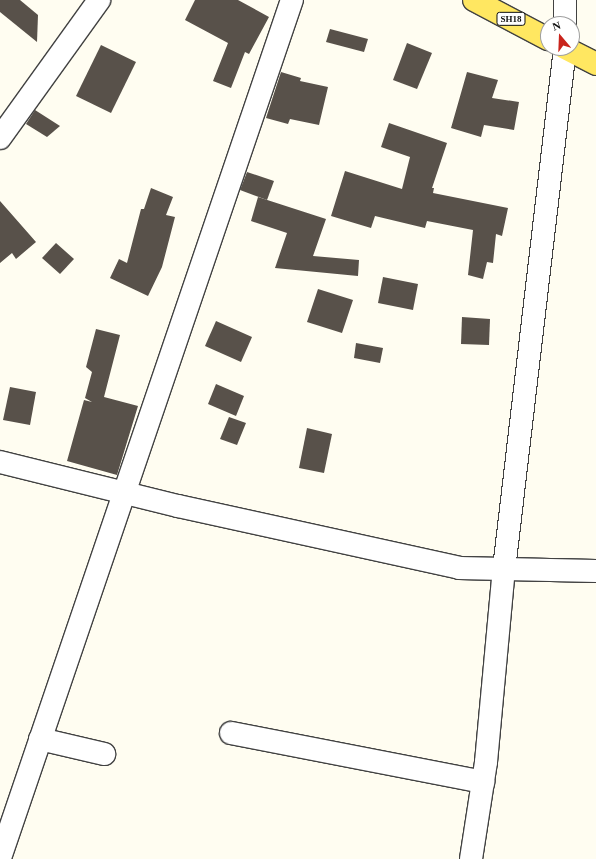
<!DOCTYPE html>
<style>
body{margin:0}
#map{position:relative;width:596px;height:859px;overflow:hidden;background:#fffdf1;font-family:"Times New Roman",serif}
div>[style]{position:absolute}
.building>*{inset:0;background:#58514a}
.roads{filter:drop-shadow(1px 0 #424242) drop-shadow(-1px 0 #424242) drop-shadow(0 1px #424242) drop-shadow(0 -1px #424242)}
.minor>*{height:22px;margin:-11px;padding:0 11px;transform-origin:11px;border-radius:11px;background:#fff}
.major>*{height:22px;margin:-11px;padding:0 11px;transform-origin:11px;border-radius:11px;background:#ffe761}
span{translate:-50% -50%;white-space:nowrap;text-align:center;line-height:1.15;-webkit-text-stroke:4px #fff;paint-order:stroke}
.shield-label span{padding:1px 3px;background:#fff;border:1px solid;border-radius:3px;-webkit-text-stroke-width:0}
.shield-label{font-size:9px;color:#0f0f0f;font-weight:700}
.north{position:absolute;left:540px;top:16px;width:40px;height:40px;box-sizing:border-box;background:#fff;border:1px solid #9f9f9f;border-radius:50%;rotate:341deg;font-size:11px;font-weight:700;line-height:16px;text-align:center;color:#0f0f0f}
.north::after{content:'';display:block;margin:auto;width:14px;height:18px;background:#c9241c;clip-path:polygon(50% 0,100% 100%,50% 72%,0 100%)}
</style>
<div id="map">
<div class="building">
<i style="clip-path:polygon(0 0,20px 0,38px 15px,37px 42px,0 12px)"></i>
<i style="clip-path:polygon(195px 0,238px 0,269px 17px,249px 54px,245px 52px,231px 88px,213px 81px,228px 43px,185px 20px)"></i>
<i style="clip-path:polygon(330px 29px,368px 39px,364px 52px,326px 42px)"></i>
<i style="clip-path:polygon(407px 43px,432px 53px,417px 89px,393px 80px)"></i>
<i style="clip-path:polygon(101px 45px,136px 62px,111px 113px,76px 96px)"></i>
<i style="clip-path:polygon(281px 72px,301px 78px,300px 81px,328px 87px,319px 125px,290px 119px,288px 124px,266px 118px)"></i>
<i style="clip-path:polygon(467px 72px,498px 80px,492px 98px,519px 102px,514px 130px,484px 125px,481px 137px,451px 128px)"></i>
<i style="clip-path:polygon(35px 110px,60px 126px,47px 137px,26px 124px)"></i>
<i style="clip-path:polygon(389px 123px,447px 143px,432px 188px,434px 188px,433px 193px,508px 208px,502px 236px,496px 234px,493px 263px,487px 262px,483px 279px,468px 275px,473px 230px,427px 221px,425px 228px,375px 216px,371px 228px,331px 216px,345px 171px,402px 189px,410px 157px,381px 147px)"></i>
<i style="clip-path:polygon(247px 172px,274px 181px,267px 200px,240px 190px)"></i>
<i style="clip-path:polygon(151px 188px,173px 197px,166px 215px,175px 217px,162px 267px,148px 296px,110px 278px,119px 259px,127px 263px,141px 209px,144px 209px)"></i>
<i style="clip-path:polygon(258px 197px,326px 219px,313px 256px,359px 260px,358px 276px,275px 268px,287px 233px,251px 221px)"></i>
<i style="clip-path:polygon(0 201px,36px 242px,16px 259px,12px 253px,0 263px)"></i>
<i style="clip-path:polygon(56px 243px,74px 259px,60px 274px,42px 258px)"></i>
<i style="clip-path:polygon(383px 277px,418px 284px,413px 310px,378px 303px)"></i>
<i style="clip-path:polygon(318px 289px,353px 300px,342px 333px,307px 322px)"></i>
<i style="clip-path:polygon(462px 317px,490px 319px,489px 345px,461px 344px)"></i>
<i style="clip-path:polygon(216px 321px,252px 337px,241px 362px,205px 346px)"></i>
<i style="clip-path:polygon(96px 329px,120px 335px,104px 397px,138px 406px,117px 475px,67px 461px,84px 400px,92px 402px,85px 398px,92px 372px,86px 367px)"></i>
<i style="clip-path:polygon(356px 343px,383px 348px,380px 363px,354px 358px)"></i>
<i style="clip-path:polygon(216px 384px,244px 396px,236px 416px,208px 404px)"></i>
<i style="clip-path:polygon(10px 387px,36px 392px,30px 425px,3px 420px)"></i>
<i style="clip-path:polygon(229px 417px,246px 423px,237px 445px,220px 439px)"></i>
<i style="clip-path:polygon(307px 428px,332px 434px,324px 473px,299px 468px)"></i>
</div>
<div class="roads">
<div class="minor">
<i style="left:565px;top:24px;width:24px;rotate:-90deg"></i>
<i style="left:0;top:138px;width:170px;rotate:-54.3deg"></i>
<i style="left:0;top:462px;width:183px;rotate:13.9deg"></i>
<i style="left:178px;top:506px;width:288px;rotate:12.4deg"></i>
<i style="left:459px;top:568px;width:137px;rotate:1.3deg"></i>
<i style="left:231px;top:733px;width:257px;rotate:11deg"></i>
<i style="left:40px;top:739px;width:66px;rotate:13.2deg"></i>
<i style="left:0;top:858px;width:906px;rotate:-71.21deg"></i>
<i style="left:471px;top:859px;width:98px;rotate:-81.2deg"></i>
<i style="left:486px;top:762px;width:194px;rotate:-84.7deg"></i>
<i style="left:504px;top:569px;width:525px;rotate:-83.32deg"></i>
</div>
<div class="major">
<i style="left:474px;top:0;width:84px;rotate:27.8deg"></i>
<i style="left:565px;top:48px;width:35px;rotate:27deg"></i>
</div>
</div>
<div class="shield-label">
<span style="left:511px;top:19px">SH18</span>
</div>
<div class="north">N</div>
</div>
